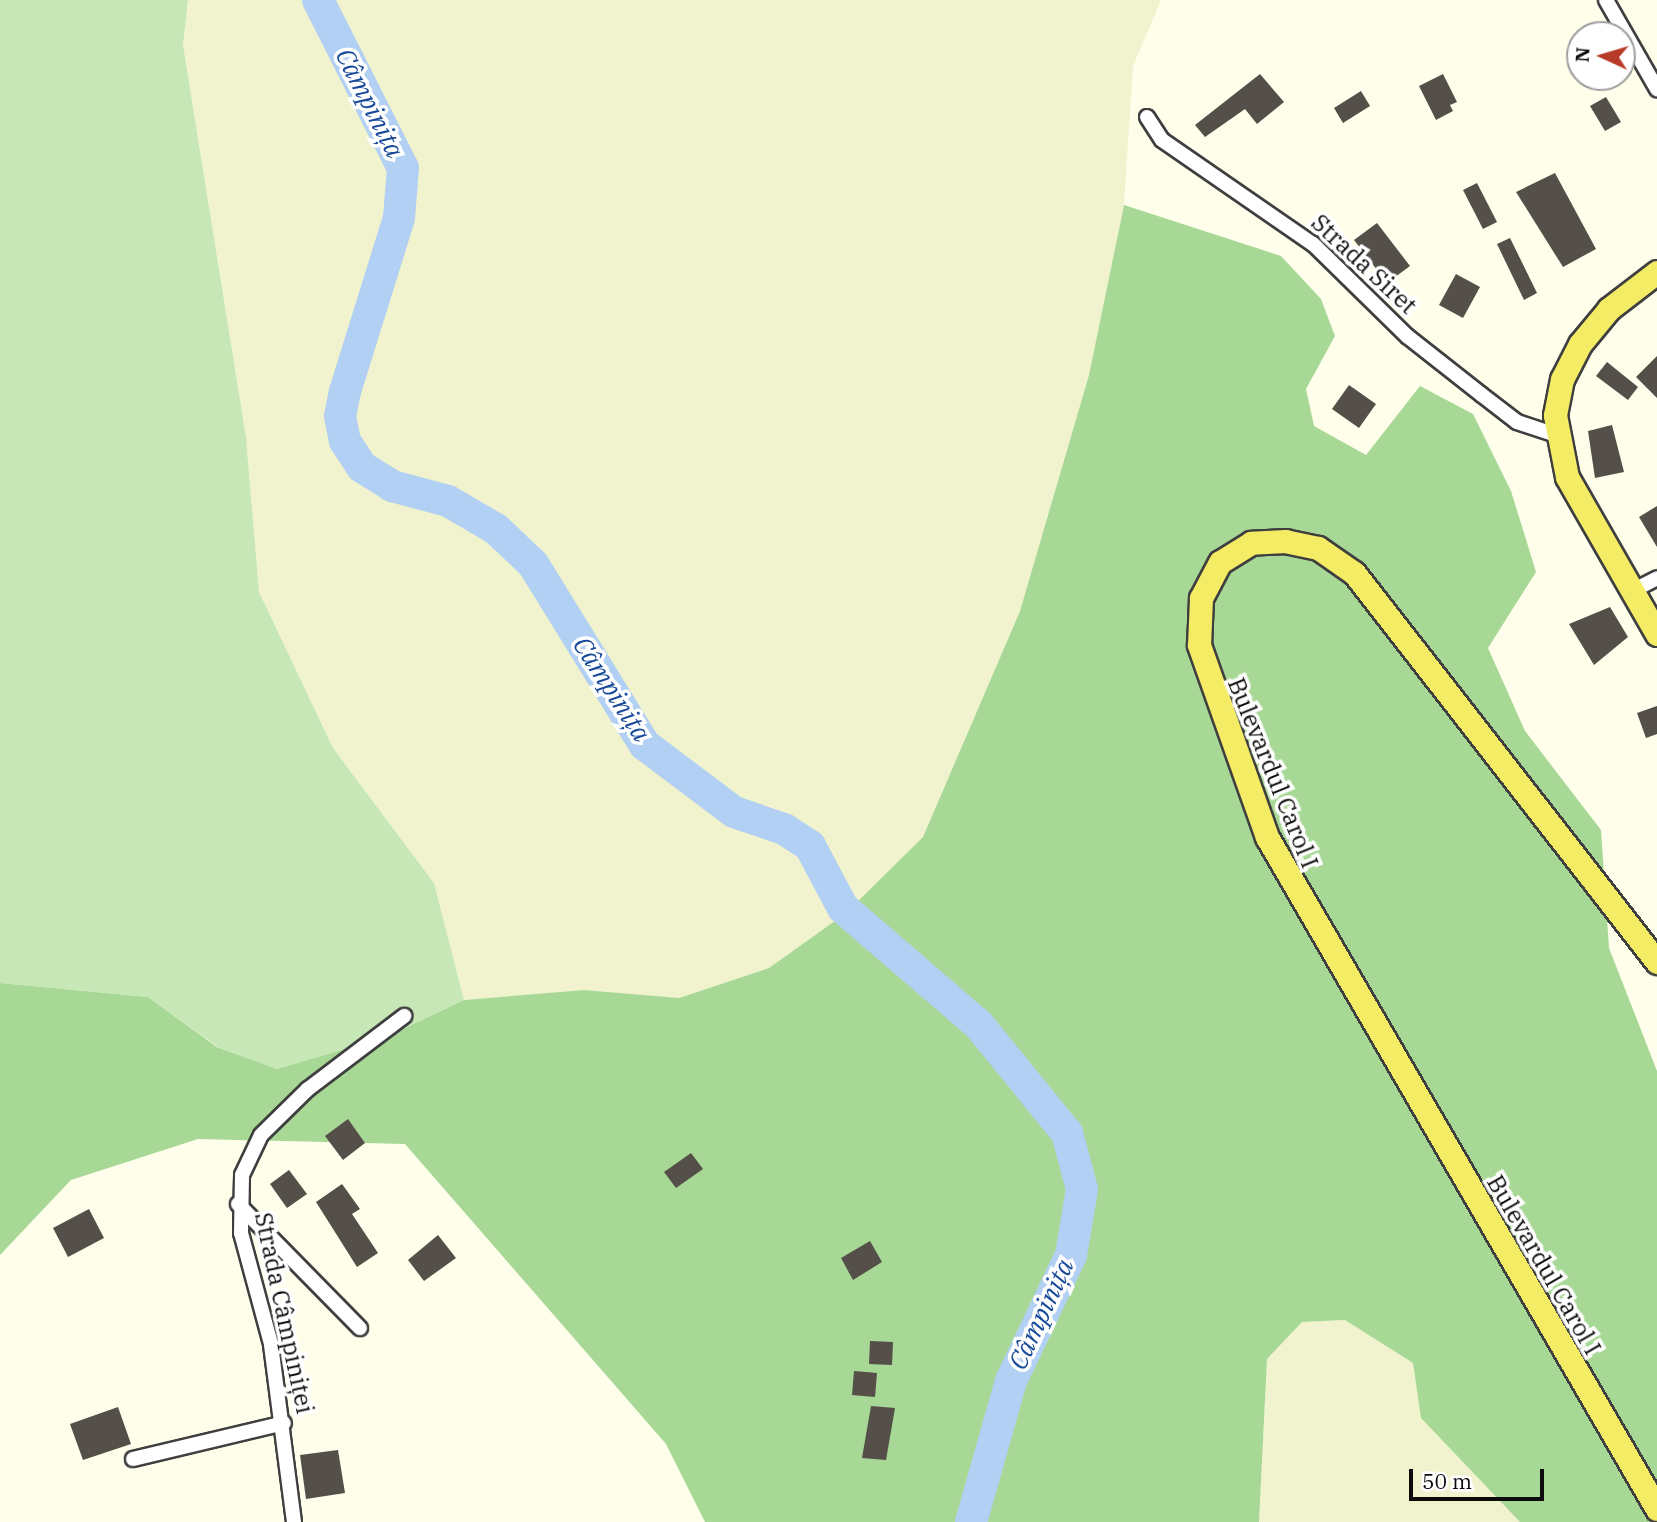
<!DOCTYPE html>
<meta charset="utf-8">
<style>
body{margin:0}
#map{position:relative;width:1657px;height:1522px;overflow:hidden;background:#fefeeb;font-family:"IBM Plex Serif",serif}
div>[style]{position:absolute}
.farmland>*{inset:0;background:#f0f3cd}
.green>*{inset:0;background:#c7e7b6}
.forest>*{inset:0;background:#a8d896}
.river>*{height:32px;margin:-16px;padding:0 16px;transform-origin:16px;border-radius:16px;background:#b2cff4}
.building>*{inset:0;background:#544f49}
.roads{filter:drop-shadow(2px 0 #3f3f3f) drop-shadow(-2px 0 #3f3f3f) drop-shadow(0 2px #3f3f3f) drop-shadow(0 -2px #3f3f3f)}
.street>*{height:14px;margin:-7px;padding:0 7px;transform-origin:7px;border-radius:7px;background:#fff}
.primary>*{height:23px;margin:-11.5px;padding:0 11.5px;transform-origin:11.5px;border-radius:11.5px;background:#f5ec65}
span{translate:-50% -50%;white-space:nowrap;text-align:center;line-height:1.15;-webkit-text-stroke:7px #fff;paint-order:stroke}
.street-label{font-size:24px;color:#0c0c0c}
.water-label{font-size:26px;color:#194a99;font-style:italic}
.north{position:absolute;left:1566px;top:21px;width:70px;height:70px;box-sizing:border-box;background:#fff;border:2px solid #9e9e9e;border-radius:50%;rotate:274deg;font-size:19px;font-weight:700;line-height:28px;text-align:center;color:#0c0c0c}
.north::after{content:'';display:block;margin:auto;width:24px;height:32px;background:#b73b28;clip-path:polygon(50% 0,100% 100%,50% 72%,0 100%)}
.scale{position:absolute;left:1409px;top:1469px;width:135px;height:32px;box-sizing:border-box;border:4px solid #0c0c0c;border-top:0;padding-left:9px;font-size:21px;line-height:24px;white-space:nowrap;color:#0c0c0c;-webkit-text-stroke:5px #fff;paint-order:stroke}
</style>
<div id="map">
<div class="farmland">
<i style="clip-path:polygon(188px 0,1161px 0,1133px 66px,1124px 205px,1089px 375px,1020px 611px,923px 837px,846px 913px,769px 968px,679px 998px,584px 990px,464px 1000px,434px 883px,333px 748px,259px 592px,246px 437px,183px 45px)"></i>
<i style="clip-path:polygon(1345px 1320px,1413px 1363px,1421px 1418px,1520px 1522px,1259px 1522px,1267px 1359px,1302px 1322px)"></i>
</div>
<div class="green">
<i style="clip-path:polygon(0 0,188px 0,183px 45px,246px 437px,259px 592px,333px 748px,434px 883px,464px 1000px,388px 1036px,277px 1069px,218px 1047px,148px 997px,0 983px)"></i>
</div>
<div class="forest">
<i style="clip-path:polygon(1124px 205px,1281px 256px,1321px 299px,1335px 336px,1306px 389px,1314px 426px,1366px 455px,1420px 386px,1473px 414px,1511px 491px,1536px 572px,1488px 648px,1525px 731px,1601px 830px,1609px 948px,1657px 1071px,1657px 1522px,1520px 1522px,1421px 1418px,1413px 1363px,1345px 1320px,1302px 1322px,1267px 1359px,1259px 1522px,705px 1522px,666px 1444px,405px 1144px,198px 1139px,71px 1180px,0 1255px,0 983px,148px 997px,217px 1047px,277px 1069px,388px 1036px,464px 1000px,584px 990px,679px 998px,769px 968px,846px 913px,923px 837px,1020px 611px,1089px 375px)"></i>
</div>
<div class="river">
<i style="left:318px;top:0;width:188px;rotate:63.2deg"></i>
<i style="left:403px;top:168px;width:50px;rotate:94.6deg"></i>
<i style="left:399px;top:218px;width:181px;rotate:107.3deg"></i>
<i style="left:345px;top:391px;width:25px;rotate:101deg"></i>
<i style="left:340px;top:416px;width:25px;rotate:79deg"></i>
<i style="left:345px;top:441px;width:31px;rotate:57deg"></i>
<i style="left:362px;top:467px;width:36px;rotate:32deg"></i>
<i style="left:392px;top:486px;width:58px;rotate:15deg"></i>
<i style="left:448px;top:501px;width:56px;rotate:30.3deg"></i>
<i style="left:496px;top:529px;width:51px;rotate:43.4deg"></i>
<i style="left:533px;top:564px;width:213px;rotate:58.3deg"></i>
<i style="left:645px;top:745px;width:111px;rotate:37deg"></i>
<i style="left:734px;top:812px;width:53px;rotate:18.8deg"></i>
<i style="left:784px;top:829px;width:31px;rotate:33deg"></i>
<i style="left:810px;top:846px;width:70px;rotate:62deg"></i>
<i style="left:843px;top:908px;width:178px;rotate:40.7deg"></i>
<i style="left:978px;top:1024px;width:141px;rotate:50.8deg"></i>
<i style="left:1067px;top:1133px;width:58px;rotate:75deg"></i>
<i style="left:1082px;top:1189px;width:67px;rotate:99.5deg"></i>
<i style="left:1071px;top:1255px;width:140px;rotate:115.5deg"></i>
<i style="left:1011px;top:1381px;width:147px;rotate:105.8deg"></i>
</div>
<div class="building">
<i style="clip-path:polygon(1260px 74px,1284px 102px,1257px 124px,1245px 109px,1205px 137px,1195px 125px)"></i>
<i style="clip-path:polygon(1443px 74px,1457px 102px,1450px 105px,1453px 111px,1436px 120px,1419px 86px)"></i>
<i style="clip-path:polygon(1361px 91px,1370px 106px,1343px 123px,1334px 108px)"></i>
<i style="clip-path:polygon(1606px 97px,1621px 122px,1605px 131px,1590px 106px)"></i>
<i style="clip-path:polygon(1555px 173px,1596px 249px,1563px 267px,1516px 192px)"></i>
<i style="clip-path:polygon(1477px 183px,1497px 222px,1483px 229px,1463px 190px)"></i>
<i style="clip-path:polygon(1377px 223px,1410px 266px,1387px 283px,1354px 240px)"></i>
<i style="clip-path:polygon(1510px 238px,1537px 293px,1524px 300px,1497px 244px)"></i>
<i style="clip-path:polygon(1456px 274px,1480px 287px,1463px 318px,1439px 305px)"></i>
<i style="clip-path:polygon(1657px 356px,1657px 398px,1636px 377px)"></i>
<i style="clip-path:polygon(1607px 362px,1638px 387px,1628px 400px,1596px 376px)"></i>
<i style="clip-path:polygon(1349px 385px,1376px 404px,1359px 428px,1332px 409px)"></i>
<i style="clip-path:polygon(1612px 425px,1624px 472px,1595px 478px,1588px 431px)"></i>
<i style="clip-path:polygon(1657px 506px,1657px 547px,1639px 517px)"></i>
<i style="clip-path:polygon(1610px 607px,1628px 637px,1594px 665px,1569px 624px)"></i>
<i style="clip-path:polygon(1657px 706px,1657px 734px,1646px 738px,1637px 713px)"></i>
<i style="clip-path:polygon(348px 1119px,365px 1143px,343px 1160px,325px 1136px)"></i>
<i style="clip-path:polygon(691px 1153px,703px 1169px,676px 1188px,664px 1172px)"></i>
<i style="clip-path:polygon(289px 1170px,307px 1194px,287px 1208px,270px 1184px)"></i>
<i style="clip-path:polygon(342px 1184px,360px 1209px,352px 1214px,378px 1253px,357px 1267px,316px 1202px)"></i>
<i style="clip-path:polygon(89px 1209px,104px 1238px,68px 1257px,53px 1228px)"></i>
<i style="clip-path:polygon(438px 1235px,456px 1258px,424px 1281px,408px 1260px)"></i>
<i style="clip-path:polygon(870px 1241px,882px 1262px,853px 1280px,841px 1258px)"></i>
<i style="clip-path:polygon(870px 1341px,893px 1342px,892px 1365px,869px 1364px)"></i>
<i style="clip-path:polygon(854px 1371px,877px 1373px,875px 1397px,852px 1395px)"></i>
<i style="clip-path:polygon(871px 1406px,895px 1408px,886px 1460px,862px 1458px)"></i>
<i style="clip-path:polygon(118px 1407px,131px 1444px,83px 1460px,70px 1424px)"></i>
<i style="clip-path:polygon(338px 1450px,345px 1493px,306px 1499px,300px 1455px)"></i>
</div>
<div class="roads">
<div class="street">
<i style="left:1606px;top:0;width:103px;rotate:60.2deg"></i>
<i style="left:1147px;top:117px;width:27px;rotate:57deg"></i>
<i style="left:1162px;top:140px;width:183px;rotate:34.6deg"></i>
<i style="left:1313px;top:244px;width:132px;rotate:44.4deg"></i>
<i style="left:1407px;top:336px;width:95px;rotate:38.2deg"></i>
<i style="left:1482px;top:395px;width:44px;rotate:37.6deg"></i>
<i style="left:1517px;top:422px;width:41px;rotate:18.4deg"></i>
<i style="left:1632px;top:591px;width:28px;rotate:-27deg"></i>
<i style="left:238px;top:1204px;width:174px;rotate:45.5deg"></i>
<i style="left:133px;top:1459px;width:155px;rotate:-13.4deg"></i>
<i style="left:294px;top:1522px;width:179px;rotate:-97.4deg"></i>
<i style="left:271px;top:1344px;width:115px;rotate:-105.1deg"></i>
<i style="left:241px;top:1233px;width:58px;rotate:-89deg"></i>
<i style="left:242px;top:1175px;width:44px;rotate:-64.6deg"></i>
<i style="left:261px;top:1135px;width:66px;rotate:-44.4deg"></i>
<i style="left:308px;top:1089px;width:121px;rotate:-37.2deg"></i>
</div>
<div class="primary">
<i style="left:1657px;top:272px;width:61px;rotate:142.4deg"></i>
<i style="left:1609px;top:309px;width:45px;rotate:129.6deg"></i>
<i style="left:1580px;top:344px;width:39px;rotate:117deg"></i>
<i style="left:1562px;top:379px;width:37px;rotate:101deg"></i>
<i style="left:1555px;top:415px;width:63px;rotate:79deg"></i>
<i style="left:1567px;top:477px;width:181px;rotate:60.2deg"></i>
<i style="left:1657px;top:962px;width:493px;rotate:-127.9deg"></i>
<i style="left:1354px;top:573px;width:44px;rotate:-145.2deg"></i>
<i style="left:1318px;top:548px;width:33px;rotate:-168deg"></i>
<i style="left:1286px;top:541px;width:35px;rotate:177deg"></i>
<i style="left:1251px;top:543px;width:36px;rotate:148deg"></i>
<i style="left:1220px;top:562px;width:41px;rotate:117.8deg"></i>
<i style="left:1201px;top:598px;width:47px;rotate:92.4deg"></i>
<i style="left:1199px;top:645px;width:204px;rotate:70.5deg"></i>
<i style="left:1267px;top:837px;width:777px;rotate:59.87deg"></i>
</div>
</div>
<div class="street-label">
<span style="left:1364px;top:264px;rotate:43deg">Strada Siret</span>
<span style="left:1273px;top:773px;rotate:68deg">Bulevardul Carol I</span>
<span style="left:1544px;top:1265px;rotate:60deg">Bulevardul Carol I</span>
<span style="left:284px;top:1313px;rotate:78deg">Strada Câmpiniței</span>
</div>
<div class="water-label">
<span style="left:370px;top:103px;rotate:63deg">Câmpinița</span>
<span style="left:612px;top:689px;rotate:57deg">Câmpinița</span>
<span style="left:1041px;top:1314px;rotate:-65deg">Câmpinița</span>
</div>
<div class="north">N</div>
<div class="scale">50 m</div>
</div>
